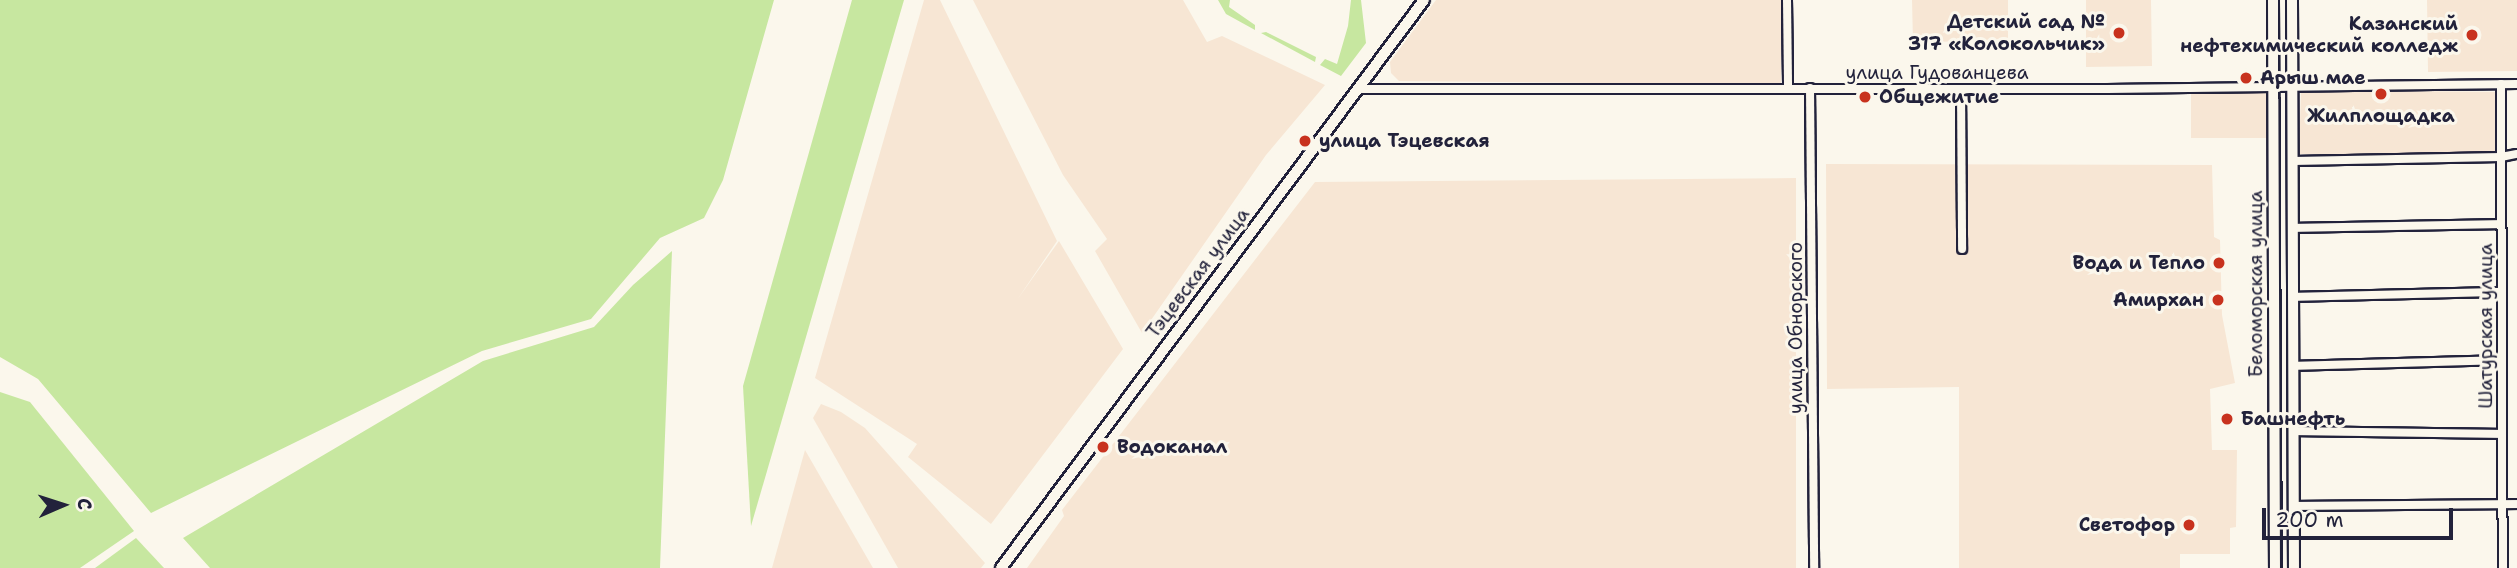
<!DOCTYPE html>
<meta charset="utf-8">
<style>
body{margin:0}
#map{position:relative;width:2517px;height:568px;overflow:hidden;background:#fbf7ec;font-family:"Shantell Sans",sans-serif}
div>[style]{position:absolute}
.built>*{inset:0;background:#f7e6d4}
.green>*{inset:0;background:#c7e7a0}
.roads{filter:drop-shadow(2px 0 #22223b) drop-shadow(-2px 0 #22223b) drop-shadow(0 2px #22223b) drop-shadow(0 -2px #22223b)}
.minor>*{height:8px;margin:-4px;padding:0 4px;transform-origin:4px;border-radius:4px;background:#fbf7ec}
.major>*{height:10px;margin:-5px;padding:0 5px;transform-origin:5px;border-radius:5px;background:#fbf7ec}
.tram>*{height:2px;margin:-1px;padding:0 1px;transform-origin:1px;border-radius:1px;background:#22223b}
.dots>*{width:19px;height:19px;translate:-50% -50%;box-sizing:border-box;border:4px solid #fbf7ec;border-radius:50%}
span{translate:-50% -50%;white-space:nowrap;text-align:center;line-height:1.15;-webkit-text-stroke:6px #fbf7ec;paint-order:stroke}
.poi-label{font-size:19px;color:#22223b;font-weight:700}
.right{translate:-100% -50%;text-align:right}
.left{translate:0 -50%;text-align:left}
.street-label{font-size:19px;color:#22223b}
.north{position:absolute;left:28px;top:470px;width:70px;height:70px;-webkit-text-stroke:5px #fbf7ec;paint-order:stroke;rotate:87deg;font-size:19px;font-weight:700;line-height:28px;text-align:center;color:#22223b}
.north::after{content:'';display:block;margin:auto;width:24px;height:32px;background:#22223b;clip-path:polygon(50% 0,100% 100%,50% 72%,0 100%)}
.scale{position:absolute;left:2262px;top:508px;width:191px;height:32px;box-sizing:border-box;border:4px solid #22223b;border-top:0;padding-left:9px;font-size:21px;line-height:24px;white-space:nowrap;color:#22223b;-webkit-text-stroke:5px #fbf7ec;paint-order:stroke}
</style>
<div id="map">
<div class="built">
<i style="clip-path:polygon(924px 0,940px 0,1057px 241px,1017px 300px,1059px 241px,1123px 349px,991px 524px,908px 457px,917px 444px,815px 378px)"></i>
<i style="clip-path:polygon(973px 0,1183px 0,1207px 42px,1222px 36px,1325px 85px,1266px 155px,1142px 333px,1095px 251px,1107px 239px,1063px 175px)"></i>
<i style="clip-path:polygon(1436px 0,1781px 0,1781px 85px,1399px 81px,1391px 73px,1390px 62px)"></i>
<i style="clip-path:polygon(1912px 0,2008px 0,2008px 41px,1913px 42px)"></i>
<i style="clip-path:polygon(2086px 0,2151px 0,2152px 66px,2086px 67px)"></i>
<i style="clip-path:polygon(2427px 0,2517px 0,2517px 71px,2428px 72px)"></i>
<i style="clip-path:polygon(2301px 90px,2498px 92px,2497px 154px,2299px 154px)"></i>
<i style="clip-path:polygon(2191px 93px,2266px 93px,2266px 138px,2191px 138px)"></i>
<i style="clip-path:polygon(1826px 164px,2212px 165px,2214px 237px,2220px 240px,2222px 315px,2235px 383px,2210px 389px,2212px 450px,2237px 450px,2236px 527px,2230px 528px,2230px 554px,2180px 554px,2180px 568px,1959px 568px,1959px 387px,1827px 389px)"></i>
<i style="clip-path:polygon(1796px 178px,1796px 568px,1027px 568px,1064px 516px,1062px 510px,1315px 182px)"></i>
<i style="clip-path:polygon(821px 404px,841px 412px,865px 428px,985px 563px,981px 568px,898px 568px,813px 418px)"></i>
<i style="clip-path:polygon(805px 450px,873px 568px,772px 568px)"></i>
</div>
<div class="green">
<i style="clip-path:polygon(0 0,774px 0,723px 180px,704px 218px,660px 238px,591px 319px,482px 351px,151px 513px,38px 379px,0 357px)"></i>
<i style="clip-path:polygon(852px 0,904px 0,751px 526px,743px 386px)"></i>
<i style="clip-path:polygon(1218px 0,1230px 0,1229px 7px,1255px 25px,1255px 30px,1226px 14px)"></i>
<i style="clip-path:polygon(1351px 0,1361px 0,1366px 43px,1341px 76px,1320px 65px,1325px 59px,1337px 64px,1348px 26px)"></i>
<i style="clip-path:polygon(1266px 32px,1316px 57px,1315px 62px,1261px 33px)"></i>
<i style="clip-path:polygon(672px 251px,660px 568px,210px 568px,183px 538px,483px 361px,594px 327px,633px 285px)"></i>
<i style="clip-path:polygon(0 392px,30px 402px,134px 531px,80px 568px,0 568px)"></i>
<i style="clip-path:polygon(136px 538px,164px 568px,95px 568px)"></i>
</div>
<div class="roads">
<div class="minor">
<i style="left:1787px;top:0;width:88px;rotate:89.3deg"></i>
<i style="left:2501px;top:84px;width:484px;rotate:89.8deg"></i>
<i style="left:1810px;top:88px;width:480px;rotate:89.5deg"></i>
<i style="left:1357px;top:89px;width:750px"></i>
<i style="left:2107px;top:89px;width:410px;rotate:-0.7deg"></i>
<i style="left:1961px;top:89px;width:160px;rotate:89.6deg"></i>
<i style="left:2293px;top:161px;width:208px;rotate:-1.1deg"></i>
<i style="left:2501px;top:157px;width:16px;rotate:-11deg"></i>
<i style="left:2293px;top:228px;width:208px;rotate:-1.1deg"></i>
<i style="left:2293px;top:297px;width:209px;rotate:-1.4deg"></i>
<i style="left:2293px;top:366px;width:209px;rotate:-1.6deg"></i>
<i style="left:2294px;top:431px;width:208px;rotate:0.8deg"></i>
<i style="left:2294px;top:506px;width:223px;rotate:-0.5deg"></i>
</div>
<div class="major">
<i style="left:2273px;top:0;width:568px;rotate:89.8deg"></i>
<i style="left:2292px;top:0;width:568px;rotate:89.8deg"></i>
<i style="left:1001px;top:568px;width:708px;rotate:-53.32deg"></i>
</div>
</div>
<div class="tram">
<i style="left:2279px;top:0;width:568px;rotate:89.7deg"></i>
</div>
<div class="dots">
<i style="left:2119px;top:33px;background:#c8321e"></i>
<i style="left:2472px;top:35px;background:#c8321e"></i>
<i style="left:2246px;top:78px;background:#c8321e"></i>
<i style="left:2381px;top:94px;background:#c8321e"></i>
<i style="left:1865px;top:97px;background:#c8321e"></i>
<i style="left:1305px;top:141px;background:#c8321e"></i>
<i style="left:2219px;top:263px;background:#c8321e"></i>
<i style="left:2218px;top:300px;background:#c8321e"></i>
<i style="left:2227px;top:419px;background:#c8321e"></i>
<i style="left:1103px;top:447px;background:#c8321e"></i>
<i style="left:2189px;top:525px;background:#c8321e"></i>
</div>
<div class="poi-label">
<span class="right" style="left:2105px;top:33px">Детский сад №<br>317 «Колокольчик»</span>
<span class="right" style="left:2458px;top:35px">Казанский<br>нефтехимический колледж</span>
<span class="left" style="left:2260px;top:78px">Арыш мае</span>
<span class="left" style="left:1879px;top:97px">Общежитие</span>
<span style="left:2381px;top:116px">Жилплощадка</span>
<span class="left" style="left:1319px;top:141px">улица Тэцевская</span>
<span class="right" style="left:2205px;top:263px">Вода и Тепло</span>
<span class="right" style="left:2204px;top:300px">Амирхан</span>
<span class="left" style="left:2241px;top:419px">Башнефть</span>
<span class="left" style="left:1117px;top:447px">Водоканал</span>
<span class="right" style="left:2175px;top:525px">Светофор</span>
</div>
<div class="street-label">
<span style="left:1937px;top:73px">улица Гудованцева</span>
<span style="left:1198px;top:273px;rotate:-53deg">Тэцевская улица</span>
<span style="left:2256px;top:284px;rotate:-90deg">Беломорская улица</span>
<span style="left:2486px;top:326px;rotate:-90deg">Шатурская улица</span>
<span style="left:1796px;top:328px;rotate:-90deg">улица Обнорского</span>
</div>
<div class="north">С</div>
<div class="scale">200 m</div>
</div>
